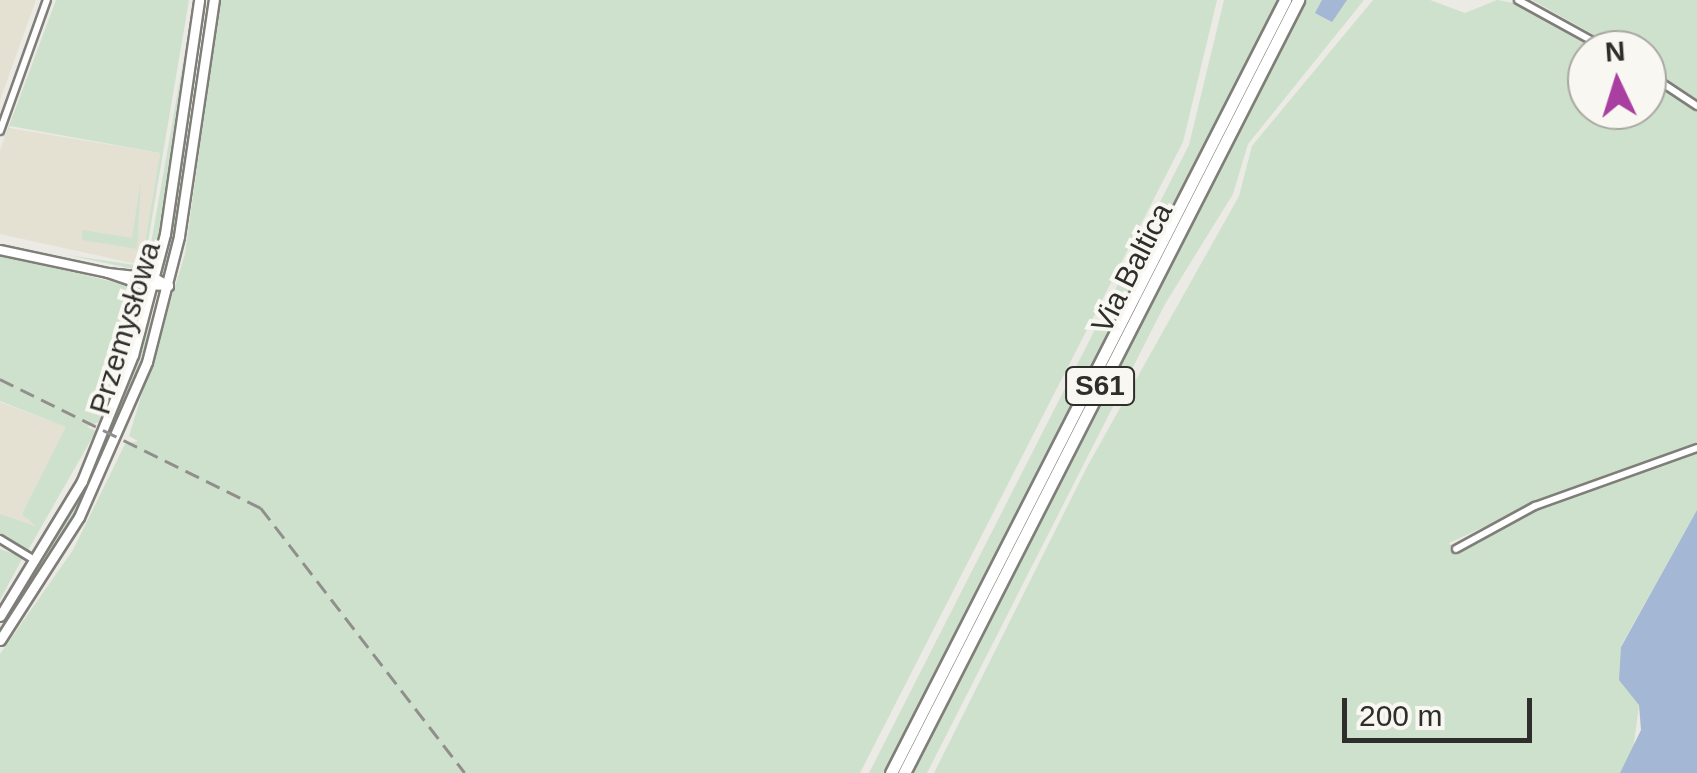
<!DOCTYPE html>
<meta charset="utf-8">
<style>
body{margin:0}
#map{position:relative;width:1697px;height:773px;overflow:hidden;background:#ebeae4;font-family:Arial,sans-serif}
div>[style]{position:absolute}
.built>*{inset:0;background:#e4e1d3}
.green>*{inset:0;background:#cee1cc}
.water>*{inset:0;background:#a4b7d4}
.roads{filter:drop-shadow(2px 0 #7f7e79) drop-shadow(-2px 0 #7f7e79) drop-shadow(0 2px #7f7e79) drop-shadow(0 -2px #7f7e79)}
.minor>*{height:6px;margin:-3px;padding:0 3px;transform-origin:3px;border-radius:3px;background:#fff}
.tertiary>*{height:8px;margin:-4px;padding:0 4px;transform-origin:4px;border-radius:4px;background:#fff}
.secondary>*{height:9px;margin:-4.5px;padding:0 4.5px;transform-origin:4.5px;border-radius:4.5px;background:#fff}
.motorway>*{height:11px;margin:-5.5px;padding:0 5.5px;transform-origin:5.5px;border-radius:5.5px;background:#fff}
.rail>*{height:2.5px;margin-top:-1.25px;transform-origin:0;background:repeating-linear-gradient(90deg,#908f8b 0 15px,transparent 0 23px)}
span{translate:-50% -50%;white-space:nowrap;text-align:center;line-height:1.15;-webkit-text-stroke:8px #f9f7f1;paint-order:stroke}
.shield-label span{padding:2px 8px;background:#f9f7f1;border:2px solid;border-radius:8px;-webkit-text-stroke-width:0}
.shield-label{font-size:28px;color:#2e2e2b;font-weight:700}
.street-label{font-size:30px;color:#2e2e2b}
.north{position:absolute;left:1567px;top:30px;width:100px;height:100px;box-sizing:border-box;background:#f9f7f1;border:2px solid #a8a7a2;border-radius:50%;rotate:356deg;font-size:28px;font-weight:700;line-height:40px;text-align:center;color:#2e2e2b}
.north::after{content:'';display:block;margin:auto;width:35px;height:45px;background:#a93fa0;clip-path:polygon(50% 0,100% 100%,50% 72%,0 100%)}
.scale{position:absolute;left:1342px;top:698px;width:190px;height:45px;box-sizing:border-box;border:5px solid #2e2e2b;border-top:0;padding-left:12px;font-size:30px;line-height:35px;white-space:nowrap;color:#2e2e2b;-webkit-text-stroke:8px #f9f7f1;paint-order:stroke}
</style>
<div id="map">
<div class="built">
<i style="clip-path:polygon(0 0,36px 0,0 100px)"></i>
<i style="clip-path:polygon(9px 128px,160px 153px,141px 265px,0 234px,0 151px)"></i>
<i style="clip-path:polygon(0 402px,85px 434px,35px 533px,0 530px)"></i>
</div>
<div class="green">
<i style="clip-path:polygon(56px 0,189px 0,143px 271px,68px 255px,141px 266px,160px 153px,10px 126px,0 150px)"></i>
<i style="clip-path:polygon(194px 0,160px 234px,154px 265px,146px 272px)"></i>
<i style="clip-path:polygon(203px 0,176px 233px,162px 275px,161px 273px)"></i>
<i style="clip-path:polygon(220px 0,1217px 0,1183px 142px,860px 773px,0 773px,0 654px,73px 550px,125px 444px,138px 441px,129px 436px,185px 254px)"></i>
<i style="clip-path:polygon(1224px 0,1278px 0,883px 773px,869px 773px,1189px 145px)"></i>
<i style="clip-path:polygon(1306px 0,1364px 0,1248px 144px,1233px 194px,1165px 304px,927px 773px,911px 773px)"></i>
<i style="clip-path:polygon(1373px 0,1430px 0,1465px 13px,1497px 0,1519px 4px,1600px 50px,1587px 50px,1587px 110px,1647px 110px,1647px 78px,1697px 111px,1697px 446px,1551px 496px,1449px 543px,1457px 550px,1546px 504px,1697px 452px,1697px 510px,1621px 646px,1639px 705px,1632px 758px,1620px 773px,934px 773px,1087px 467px,1239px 196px,1252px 146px)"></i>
<i style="clip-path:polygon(1532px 0,1697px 0,1697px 99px,1647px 66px,1647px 50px,1621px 50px)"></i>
<i style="clip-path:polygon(141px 179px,137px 249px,82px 240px,82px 230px,132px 238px)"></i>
<i style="clip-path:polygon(0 255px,139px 288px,140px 297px,99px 422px,87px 427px,96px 431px,27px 552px,0 535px,0 514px,37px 527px,22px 514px,66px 427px,0 401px)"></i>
<i style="clip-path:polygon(153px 303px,148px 337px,119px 424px,56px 550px,0 633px,92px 469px)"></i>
<i style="clip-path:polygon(0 549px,23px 557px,0 600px)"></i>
</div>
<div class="water">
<i style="clip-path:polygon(1322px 0,1347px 0,1332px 22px,1315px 13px)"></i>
<i style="clip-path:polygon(1697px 510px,1697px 773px,1620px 773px,1641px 730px,1639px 705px,1619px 680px,1621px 647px)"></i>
</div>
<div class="roads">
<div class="minor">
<i style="left:1518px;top:0;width:104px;rotate:28.8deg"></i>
<i style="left:1647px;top:73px;width:60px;rotate:33.4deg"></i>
<i style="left:0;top:131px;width:139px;rotate:-70.3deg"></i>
<i style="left:0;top:539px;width:42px;rotate:31.4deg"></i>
<i style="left:1456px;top:549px;width:90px;rotate:-28.6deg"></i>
<i style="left:1535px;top:506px;width:172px;rotate:-19.7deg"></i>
</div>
<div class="tertiary">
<i style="left:0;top:250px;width:110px;rotate:12deg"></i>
<i style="left:108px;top:273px;width:47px;rotate:6.1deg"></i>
<i style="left:155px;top:278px;width:16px;rotate:30deg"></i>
<i style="left:169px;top:286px;width:26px;rotate:-178deg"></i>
<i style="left:143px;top:285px;width:37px;rotate:-161deg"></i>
</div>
<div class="secondary">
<i style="left:0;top:616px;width:158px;rotate:-58.7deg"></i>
<i style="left:82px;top:481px;width:136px;rotate:-68deg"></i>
<i style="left:133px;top:355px;width:125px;rotate:-75.2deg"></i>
<i style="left:165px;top:234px;width:236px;rotate:-81.7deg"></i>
<i style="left:0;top:640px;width:146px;rotate:-57.3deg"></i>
<i style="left:79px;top:517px;width:169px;rotate:-66.3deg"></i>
<i style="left:147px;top:362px;width:130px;rotate:-75.7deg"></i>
<i style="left:179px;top:236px;width:239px;rotate:-81.6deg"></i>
</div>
<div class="motorway">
<i style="left:891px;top:773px;width:868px;rotate:-62.99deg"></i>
<i style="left:904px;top:773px;width:868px;rotate:-62.99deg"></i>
</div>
</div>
<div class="rail">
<i style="left:0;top:379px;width:291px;rotate:26.3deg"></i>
<i style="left:261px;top:508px;width:334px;rotate:52.4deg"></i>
</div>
<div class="shield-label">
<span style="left:1100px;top:386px">S61</span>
</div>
<div class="street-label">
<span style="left:1132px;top:268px;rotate:-63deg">Via Baltica</span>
<span style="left:125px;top:328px;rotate:-73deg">Przemysłowa</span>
</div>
<div class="north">N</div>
<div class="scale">200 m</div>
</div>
